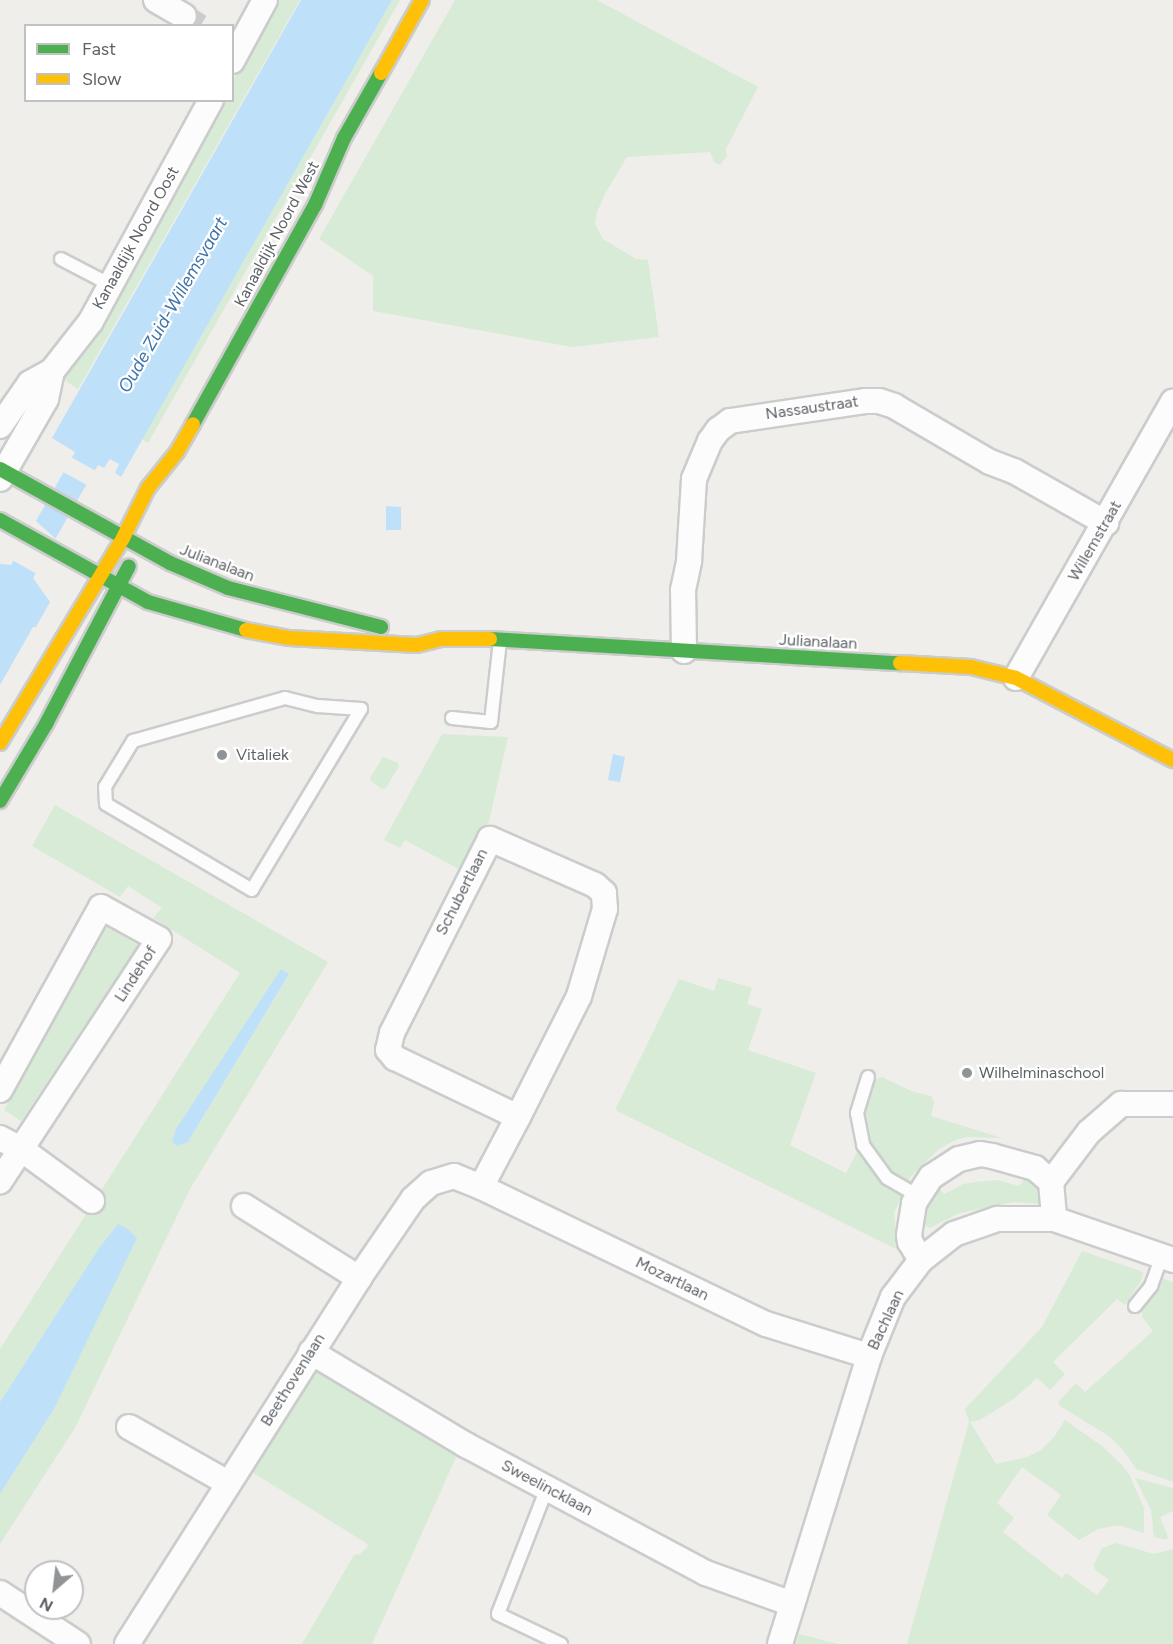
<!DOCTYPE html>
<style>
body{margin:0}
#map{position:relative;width:1173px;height:1644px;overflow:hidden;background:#efeeea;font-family:Figtree,sans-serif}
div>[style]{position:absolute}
.green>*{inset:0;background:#d8ebd6}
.water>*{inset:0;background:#bfe0f9}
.pier>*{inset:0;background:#efeeea}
.street-tunnel>*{height:24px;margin-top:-12px;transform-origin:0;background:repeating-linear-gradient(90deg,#cbcbca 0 24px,transparent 0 36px)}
.roads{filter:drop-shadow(2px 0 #cbcccc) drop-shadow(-2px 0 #cbcccc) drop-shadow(0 2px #cbcccc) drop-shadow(0 -2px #cbcccc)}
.lane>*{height:12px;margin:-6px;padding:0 6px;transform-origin:6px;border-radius:6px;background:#fdfcfc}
.street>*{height:24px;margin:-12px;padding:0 12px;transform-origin:12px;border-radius:12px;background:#fdfcfc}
.fast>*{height:14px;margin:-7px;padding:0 7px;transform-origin:7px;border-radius:7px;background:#4caf50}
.slow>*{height:14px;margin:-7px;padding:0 7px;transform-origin:7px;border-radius:7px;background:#ffc107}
.dots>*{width:16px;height:16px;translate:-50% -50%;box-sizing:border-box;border:3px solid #fff;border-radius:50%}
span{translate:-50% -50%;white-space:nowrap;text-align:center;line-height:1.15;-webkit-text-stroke:4.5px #fff;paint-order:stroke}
.street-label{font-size:16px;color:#5f6368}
.poi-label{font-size:16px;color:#5f6368}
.left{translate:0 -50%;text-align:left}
.water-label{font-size:18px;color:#4174aa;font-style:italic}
.legend{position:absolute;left:24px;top:24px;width:210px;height:78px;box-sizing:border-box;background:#fff;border:2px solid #bfc1c3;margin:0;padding:8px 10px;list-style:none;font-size:18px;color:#5f6368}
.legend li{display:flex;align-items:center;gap:12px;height:30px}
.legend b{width:30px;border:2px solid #bfc1c3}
.north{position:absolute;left:24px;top:1560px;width:60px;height:60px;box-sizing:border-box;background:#fff;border:2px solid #bfc1c3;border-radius:50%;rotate:208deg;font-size:16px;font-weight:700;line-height:24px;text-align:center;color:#5f6368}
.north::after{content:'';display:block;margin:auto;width:21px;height:27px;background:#919496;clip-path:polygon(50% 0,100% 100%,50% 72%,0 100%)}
</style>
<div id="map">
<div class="green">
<i style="clip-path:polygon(277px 0,300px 0,78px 389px,64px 380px,221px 101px,232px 100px,233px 80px)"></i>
<i style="clip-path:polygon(392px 0,400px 0,148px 443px,142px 439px)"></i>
<i style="clip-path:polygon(455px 0,597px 0,758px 87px,726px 149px,727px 156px,720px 165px,714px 162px,710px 152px,627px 157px,606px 192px,597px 212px,595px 224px,603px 239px,636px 259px,648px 260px,659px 337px,572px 347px,373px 311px,373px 276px,319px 239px)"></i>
<i style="clip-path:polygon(442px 734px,508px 737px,488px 826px,462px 871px,405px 840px,400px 848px,384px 840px)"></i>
<i style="clip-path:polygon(383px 757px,398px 763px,399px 766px,386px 788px,382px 789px,371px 781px,370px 778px)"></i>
<i style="clip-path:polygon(evenodd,55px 805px,328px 962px,190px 1189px,75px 1428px,0 1544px,0 1494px,54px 1409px,128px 1229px,118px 1225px,99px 1248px,0 1402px,0 1349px,240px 973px,153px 918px,162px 908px,128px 886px,120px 897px,32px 846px,55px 805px,281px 969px,289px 974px,188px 1142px,178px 1146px,281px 969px)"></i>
<i style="clip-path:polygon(107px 927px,138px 945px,21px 1121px,4px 1110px)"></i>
<i style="clip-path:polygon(718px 978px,752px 988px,747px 1004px,762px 1009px,748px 1050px,816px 1073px,790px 1145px,846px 1173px,860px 1146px,862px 1113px,873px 1080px,882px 1077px,911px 1091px,931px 1096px,934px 1102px,931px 1116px,1002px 1138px,967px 1137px,956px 1140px,939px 1149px,911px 1176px,894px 1213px,896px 1233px,902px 1252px,615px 1110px,679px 979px,714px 991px)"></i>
<i style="clip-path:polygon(1026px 1176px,1040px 1191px,1042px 1204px,1014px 1202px,960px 1213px,930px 1228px,923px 1225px,922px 1215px,936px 1185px,944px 1194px,963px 1184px,975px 1182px,998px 1180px,1019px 1186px)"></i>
<i style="clip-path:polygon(1082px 1251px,1143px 1272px,1142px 1279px,1125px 1305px,1117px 1299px,1053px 1362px,1065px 1374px,1050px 1390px,1037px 1378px,1015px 1398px,980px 1420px,970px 1422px,996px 1464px,1027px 1457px,1041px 1450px,1054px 1437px,1065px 1420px,1102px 1446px,1122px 1465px,1129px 1474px,1144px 1508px,1144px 1533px,1121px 1526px,1114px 1526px,1098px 1529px,1079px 1540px,1047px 1515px,1061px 1495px,1022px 1467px,997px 1503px,1014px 1518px,1003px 1532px,1062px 1578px,1066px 1573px,1097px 1595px,1109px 1580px,1095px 1570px,1094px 1564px,1102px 1548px,1116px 1543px,1154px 1554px,1173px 1549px,1173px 1644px,907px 1644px,969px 1422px,965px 1409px,1042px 1327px)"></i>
<i style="clip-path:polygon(1162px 1278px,1173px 1282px,1173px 1482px,1136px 1469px,1123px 1450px,1109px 1436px,1060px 1406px,1058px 1402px,1076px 1383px,1085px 1392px,1153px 1331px,1142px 1317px,1142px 1311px)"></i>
<i style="clip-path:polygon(316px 1361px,462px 1444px,372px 1644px,302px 1644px,354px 1555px,360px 1554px,369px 1545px,249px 1470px)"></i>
<i style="clip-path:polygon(1135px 1478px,1173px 1488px,1173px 1511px,1160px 1517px,1168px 1537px,1166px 1540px,1154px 1537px,1151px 1510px)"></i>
<i style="clip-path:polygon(799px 1634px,830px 1642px,839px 1644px,796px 1644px)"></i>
</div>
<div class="water">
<i style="clip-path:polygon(301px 0,392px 0,121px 477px,115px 473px,119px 464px,110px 459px,104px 468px,98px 465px,85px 487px,33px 578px,50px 602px,36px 627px,33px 627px,0 685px,0 564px,11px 565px,75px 452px,52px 438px)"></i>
<i style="clip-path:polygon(386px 506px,401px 507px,401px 530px,386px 530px)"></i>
<i style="clip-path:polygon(613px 754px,625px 757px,620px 782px,608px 780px)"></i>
<i style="clip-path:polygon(281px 969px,289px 974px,188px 1142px,178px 1146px,172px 1142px,176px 1129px)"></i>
<i style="clip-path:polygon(118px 1224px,128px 1229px,137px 1238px,54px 1409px,0 1494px,0 1402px,99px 1248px)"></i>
</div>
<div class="pier">
<i style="clip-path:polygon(71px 457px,96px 471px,89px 486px,63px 472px)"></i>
<i style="clip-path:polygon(35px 520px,57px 540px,37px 574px,12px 560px)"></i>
</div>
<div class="street-tunnel">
<i style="left:184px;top:16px;width:19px;rotate:32deg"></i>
</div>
<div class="roads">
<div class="lane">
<i style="left:61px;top:259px;width:56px;rotate:27.5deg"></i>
<i style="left:285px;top:698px;width:34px;rotate:14deg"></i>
<i style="left:318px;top:706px;width:43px;rotate:4deg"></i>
<i style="left:361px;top:709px;width:211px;rotate:121.1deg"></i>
<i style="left:252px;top:890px;width:169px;rotate:-149.5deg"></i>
<i style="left:106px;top:804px;width:17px;rotate:-93deg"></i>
<i style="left:105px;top:787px;width:54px;rotate:-58.7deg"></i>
<i style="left:133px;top:741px;width:158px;rotate:-15.8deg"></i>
<i style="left:452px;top:718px;width:39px;rotate:6deg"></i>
<i style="left:491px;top:722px;width:82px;rotate:-83.7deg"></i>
<i style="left:868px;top:1077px;width:38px;rotate:107deg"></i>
<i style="left:857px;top:1113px;width:33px;rotate:79deg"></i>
<i style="left:863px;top:1145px;width:41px;rotate:54deg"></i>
<i style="left:887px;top:1178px;width:34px;rotate:30deg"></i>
<i style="left:1135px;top:1306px;width:26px;rotate:-51deg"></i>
<i style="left:1151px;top:1286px;width:32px;rotate:-70deg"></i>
<i style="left:547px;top:1488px;width:135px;rotate:111.3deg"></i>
<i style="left:498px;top:1614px;width:70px;rotate:25.5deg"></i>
</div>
<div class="street">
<i style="left:156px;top:0;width:32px;rotate:30deg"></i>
<i style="left:232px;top:61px;width:69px;rotate:-61.6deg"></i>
<i style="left:0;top:426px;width:52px;rotate:-55.1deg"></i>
<i style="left:30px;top:383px;width:25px;rotate:-29deg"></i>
<i style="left:52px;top:371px;width:63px;rotate:-52deg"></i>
<i style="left:91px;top:321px;width:251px;rotate:-61.5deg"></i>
<i style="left:0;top:479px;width:92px;rotate:-60.1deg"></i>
<i style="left:46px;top:399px;width:29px;rotate:-78deg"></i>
<i style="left:684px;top:651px;width:61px;rotate:-90.9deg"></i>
<i style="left:683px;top:590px;width:30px;rotate:-78deg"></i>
<i style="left:689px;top:561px;width:82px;rotate:-86.5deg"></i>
<i style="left:694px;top:479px;width:41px;rotate:-67.2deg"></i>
<i style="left:710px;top:441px;width:14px;rotate:-54deg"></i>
<i style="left:718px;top:430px;width:15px;rotate:-37deg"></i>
<i style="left:730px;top:421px;width:136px;rotate:-8.4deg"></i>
<i style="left:865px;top:401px;width:14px"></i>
<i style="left:879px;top:401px;width:16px;rotate:18deg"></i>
<i style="left:894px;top:406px;width:111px;rotate:30.3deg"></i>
<i style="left:990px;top:462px;width:26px;rotate:21deg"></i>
<i style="left:1014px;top:471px;width:106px;rotate:29.5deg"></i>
<i style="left:1016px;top:678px;width:318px;rotate:-60.4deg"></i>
<i style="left:0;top:1090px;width:209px;rotate:-61.1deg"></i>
<i style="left:101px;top:907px;width:66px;rotate:28.9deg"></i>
<i style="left:159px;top:939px;width:290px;rotate:123.3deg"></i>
<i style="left:0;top:1138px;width:24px;rotate:28deg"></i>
<i style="left:21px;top:1149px;width:88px;rotate:36.2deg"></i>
<i style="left:1051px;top:1182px;width:63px;rotate:-52.8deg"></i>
<i style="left:1089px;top:1132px;width:43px;rotate:-41.2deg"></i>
<i style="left:1121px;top:1104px;width:52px"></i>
<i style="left:481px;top:1187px;width:79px;rotate:-62.1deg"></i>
<i style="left:518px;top:1117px;width:136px;rotate:-63.2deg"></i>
<i style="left:579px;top:996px;width:91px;rotate:-73.4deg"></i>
<i style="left:605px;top:909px;width:16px;rotate:-94deg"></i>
<i style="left:604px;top:893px;width:12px;rotate:-138deg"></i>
<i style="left:595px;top:885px;width:115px;rotate:-156.3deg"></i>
<i style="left:490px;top:839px;width:217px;rotate:116.8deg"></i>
<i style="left:392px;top:1033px;width:17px;rotate:103deg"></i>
<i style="left:388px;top:1050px;width:11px;rotate:49deg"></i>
<i style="left:395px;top:1058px;width:136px;rotate:25.6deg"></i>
<i style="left:244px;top:1206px;width:136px;rotate:32.1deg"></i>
<i style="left:921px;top:1260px;width:21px;rotate:-121deg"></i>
<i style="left:910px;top:1242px;width:7px;rotate:-98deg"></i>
<i style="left:909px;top:1235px;width:32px;rotate:-81deg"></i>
<i style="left:914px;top:1203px;width:31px;rotate:-57deg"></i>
<i style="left:931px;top:1177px;width:33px;rotate:-33deg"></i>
<i style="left:959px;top:1159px;width:22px;rotate:-13deg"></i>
<i style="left:980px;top:1154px;width:12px;rotate:9deg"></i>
<i style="left:992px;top:1156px;width:45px;rotate:15.6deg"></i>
<i style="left:1035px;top:1168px;width:21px;rotate:41deg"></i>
<i style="left:1051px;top:1182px;width:37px;rotate:85deg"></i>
<i style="left:311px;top:1352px;width:181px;rotate:31deg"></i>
<i style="left:466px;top:1445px;width:272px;rotate:28.1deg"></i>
<i style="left:706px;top:1573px;width:91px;rotate:19.8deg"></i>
<i style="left:129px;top:1427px;width:114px;rotate:29.5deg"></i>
<i style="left:0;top:1593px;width:93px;rotate:33.2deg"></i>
<i style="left:127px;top:1644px;width:433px;rotate:-57.6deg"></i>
<i style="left:359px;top:1278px;width:96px;rotate:-55.6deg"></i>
<i style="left:413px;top:1199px;width:24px;rotate:-42deg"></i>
<i style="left:431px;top:1183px;width:24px;rotate:-17deg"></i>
<i style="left:454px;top:1176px;width:29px;rotate:22deg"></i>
<i style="left:481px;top:1187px;width:316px;rotate:25.7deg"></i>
<i style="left:766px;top:1324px;width:108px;rotate:17.3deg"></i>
<i style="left:780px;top:1644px;width:301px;rotate:-72.8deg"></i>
<i style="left:869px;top:1356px;width:64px;rotate:-67.9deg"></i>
<i style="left:893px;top:1297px;width:46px;rotate:-52.9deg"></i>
<i style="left:921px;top:1260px;width:42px;rotate:-38.2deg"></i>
<i style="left:954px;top:1234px;width:46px;rotate:-19.2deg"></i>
<i style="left:997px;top:1219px;width:57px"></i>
<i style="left:1054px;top:1219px;width:126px;rotate:19deg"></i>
</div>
<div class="fast">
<i style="left:193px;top:424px;width:251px;rotate:-60.9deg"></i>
<i style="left:315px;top:205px;width:73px;rotate:-66.6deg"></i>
<i style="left:344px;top:138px;width:75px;rotate:-60.4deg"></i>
<i style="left:0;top:469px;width:194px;rotate:28.9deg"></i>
<i style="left:170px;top:563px;width:63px;rotate:23.3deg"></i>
<i style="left:228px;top:588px;width:158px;rotate:14.3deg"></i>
<i style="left:0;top:520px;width:169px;rotate:29deg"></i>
<i style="left:148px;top:602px;width:102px;rotate:15.9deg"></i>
<i style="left:490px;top:639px;width:411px;rotate:3.4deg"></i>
<i style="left:0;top:801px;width:90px;rotate:-59.1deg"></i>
<i style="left:46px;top:724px;width:178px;rotate:-62.3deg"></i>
</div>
<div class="slow">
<i style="left:381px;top:73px;width:84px;rotate:-60.7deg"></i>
<i style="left:246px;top:630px;width:44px;rotate:10.5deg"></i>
<i style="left:289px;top:638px;width:128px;rotate:3.1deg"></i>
<i style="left:417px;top:645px;width:25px;rotate:-14deg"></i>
<i style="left:441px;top:639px;width:49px"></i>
<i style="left:900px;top:663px;width:71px;rotate:3.2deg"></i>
<i style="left:971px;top:667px;width:46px;rotate:13.7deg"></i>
<i style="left:1016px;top:678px;width:177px;rotate:27.6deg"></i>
<i style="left:0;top:743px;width:239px;rotate:-59deg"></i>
<i style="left:123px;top:538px;width:56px;rotate:-63.4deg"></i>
<i style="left:148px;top:488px;width:46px;rotate:-51.1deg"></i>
<i style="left:177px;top:452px;width:32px;rotate:-60deg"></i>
</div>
</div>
<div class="dots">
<i style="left:222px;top:755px;background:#919496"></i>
<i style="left:967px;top:1073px;background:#919496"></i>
</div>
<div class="street-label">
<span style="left:277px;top:234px;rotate:-62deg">Kanaaldijk Noord West</span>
<span style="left:136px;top:238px;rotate:-61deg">Kanaaldijk Noord Oost</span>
<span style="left:812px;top:408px;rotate:-8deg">Nassaustraat</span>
<span style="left:1095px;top:541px;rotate:-60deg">Willemstraat</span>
<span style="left:217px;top:563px;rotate:21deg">Julianalaan</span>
<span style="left:818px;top:642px;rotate:3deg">Julianalaan</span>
<span style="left:462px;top:892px;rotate:-63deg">Schubertlaan</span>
<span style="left:136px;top:974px;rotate:-57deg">Lindehof</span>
<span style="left:672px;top:1279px;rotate:26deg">Mozartlaan</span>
<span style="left:886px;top:1320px;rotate:-65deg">Bachlaan</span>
<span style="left:293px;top:1380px;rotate:-58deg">Beethovenlaan</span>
<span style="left:547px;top:1488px;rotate:28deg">Sweelincklaan</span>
</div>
<div class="poi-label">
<span class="left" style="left:236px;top:755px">Vitaliek</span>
<span class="left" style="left:979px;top:1073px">Wilhelminaschool</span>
</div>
<div class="water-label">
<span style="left:173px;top:305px;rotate:-60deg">Oude Zuid-Willemsvaart</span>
</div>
<ul class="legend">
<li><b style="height:8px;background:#4caf50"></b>Fast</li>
<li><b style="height:8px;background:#ffc107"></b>Slow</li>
</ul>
<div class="north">N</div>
</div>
